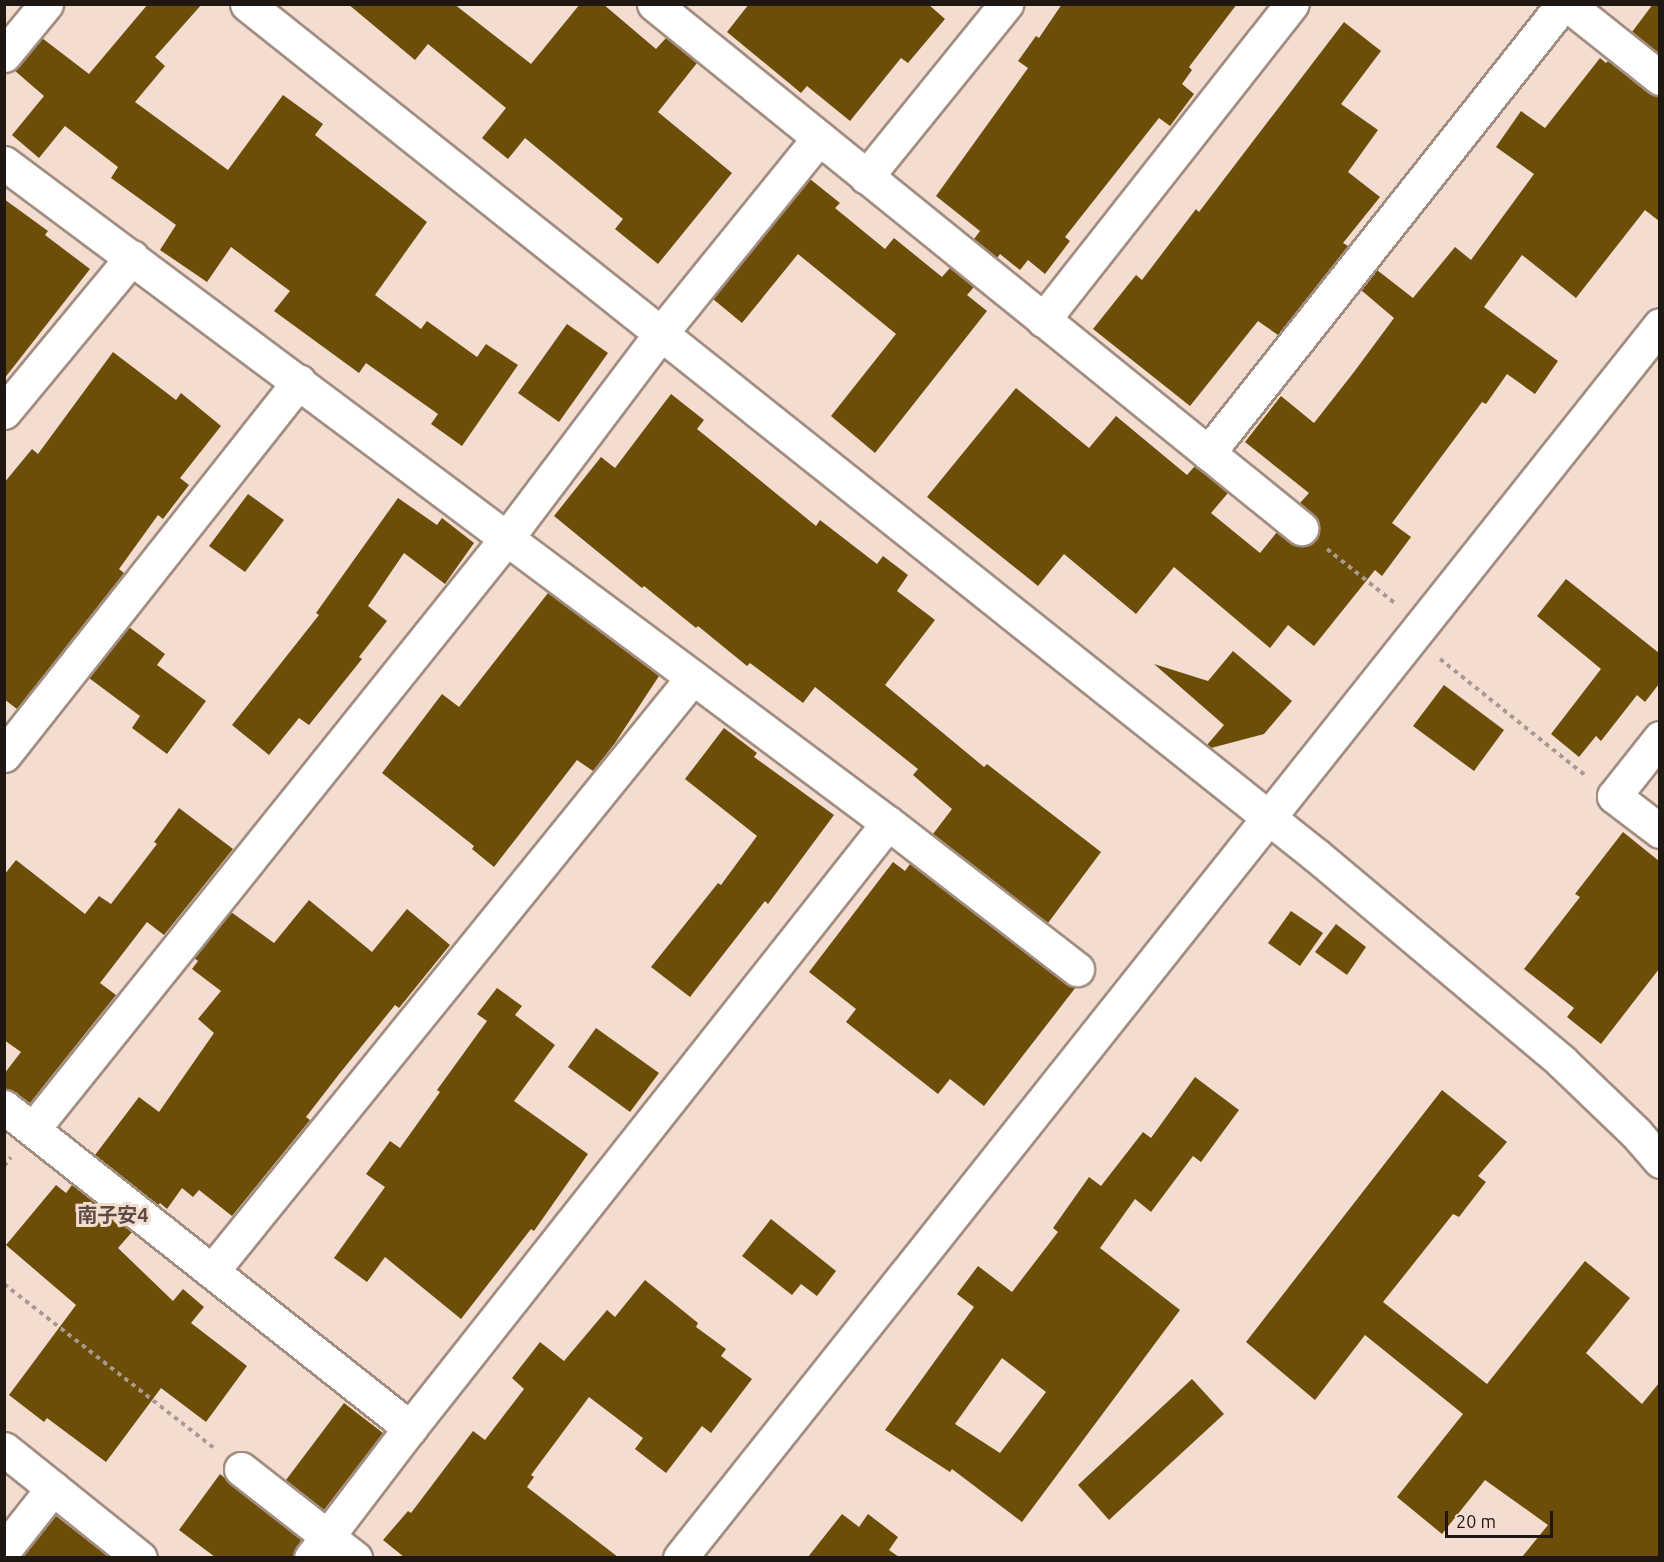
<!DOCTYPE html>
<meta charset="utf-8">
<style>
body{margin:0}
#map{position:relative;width:1664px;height:1562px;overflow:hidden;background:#f3ddd0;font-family:Ubuntu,"Noto Sans JP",sans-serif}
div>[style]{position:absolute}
.building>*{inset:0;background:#6c4e09}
.path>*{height:4px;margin-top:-2px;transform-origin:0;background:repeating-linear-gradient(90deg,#aa998f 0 4.5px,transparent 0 9px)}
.roads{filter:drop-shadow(2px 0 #a28d81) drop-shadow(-2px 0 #a28d81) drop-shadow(0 2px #a28d81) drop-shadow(0 -2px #a28d81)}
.minor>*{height:33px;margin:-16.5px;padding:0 16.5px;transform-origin:16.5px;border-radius:16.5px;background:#fff}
span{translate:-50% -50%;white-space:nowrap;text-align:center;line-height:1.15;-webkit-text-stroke:6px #f3ddd0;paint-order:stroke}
.neighbourhood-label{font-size:20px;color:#5e4c41;font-weight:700}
.frame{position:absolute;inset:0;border:6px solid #1f1712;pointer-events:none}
.scale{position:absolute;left:1445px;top:1511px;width:108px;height:27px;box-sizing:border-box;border:3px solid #1f1712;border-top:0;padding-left:8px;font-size:18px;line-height:21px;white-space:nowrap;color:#1f1712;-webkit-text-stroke:4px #f3ddd0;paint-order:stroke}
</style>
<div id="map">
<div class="building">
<i style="clip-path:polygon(148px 4px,202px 4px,155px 57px,165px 66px,135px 102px,228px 170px,283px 95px,323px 124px,315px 135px,427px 222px,375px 295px,421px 329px,427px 321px,477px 357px,486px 344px,518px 365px,462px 446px,431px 424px,438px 414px,366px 363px,359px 373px,274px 311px,290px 291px,231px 247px,207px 282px,160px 250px,176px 225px,111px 178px,118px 167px,65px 126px,39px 158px,12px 135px,44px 96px,14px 70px,42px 38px,89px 74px)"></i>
<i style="clip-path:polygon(348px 4px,454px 4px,531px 64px,580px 4px,603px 4px,656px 49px,666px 38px,697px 63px,658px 112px,732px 173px,658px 264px,615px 229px,623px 219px,525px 138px,508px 159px,482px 138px,506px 108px,428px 44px,415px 60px)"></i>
<i style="clip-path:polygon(749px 4px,928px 4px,945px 19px,908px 63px,901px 58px,850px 121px,807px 86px,801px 93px,727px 32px)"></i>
<i style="clip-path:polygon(1062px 4px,1237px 4px,1189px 67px,1192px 70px,1182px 84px,1194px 94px,1170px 126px,1159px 118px,1065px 237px,1070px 241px,1045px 274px,1028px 260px,1020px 270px,1000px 254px,997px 258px,974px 239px,980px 231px,936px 196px,1028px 68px,1018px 61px,1036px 36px,1039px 38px)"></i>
<i style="clip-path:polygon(1653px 4px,1659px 4px,1659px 54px,1632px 32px)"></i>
<i style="clip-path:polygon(1344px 22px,1381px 51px,1341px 104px,1378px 130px,1348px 172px,1380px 197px,1343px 243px,1348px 246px,1278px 335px,1258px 321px,1190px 406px,1093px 329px,1136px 275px,1142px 280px,1196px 209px,1199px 212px)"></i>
<i style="clip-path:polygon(1600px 58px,1606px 63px,1608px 61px,1648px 93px,1659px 96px,1659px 221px,1645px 210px,1576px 298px,1522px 255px,1484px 307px,1558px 361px,1535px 394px,1507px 374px,1486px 404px,1482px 402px,1392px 523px,1411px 537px,1382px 576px,1375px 570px,1314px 646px,1288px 625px,1270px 648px,1174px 567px,1136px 614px,1064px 554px,1038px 586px,927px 497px,1016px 388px,1089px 448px,1116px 416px,1187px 475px,1195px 466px,1228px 493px,1211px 513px,1260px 553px,1277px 532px,1298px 546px,1308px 545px,1316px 539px,1320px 530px,1318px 521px,1300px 503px,1309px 493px,1245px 442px,1281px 396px,1314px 423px,1354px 372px,1394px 318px,1361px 290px,1377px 270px,1413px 298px,1455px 247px,1471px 260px,1534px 174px,1496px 147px,1521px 111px,1545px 128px)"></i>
<i style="clip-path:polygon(810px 179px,840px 203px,835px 208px,885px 249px,894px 238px,942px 277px,950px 268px,974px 287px,967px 295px,987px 311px,875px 453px,831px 416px,896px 334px,798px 254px,742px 323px,713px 299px)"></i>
<i style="clip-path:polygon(4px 199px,48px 231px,45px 235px,90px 269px,4px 379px)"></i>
<i style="clip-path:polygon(567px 324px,608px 353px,559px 422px,518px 393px)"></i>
<i style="clip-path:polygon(113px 352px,176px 400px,181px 393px,221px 426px,180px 478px,189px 485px,163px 519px,158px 515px,119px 569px,124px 573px,17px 709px,4px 699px,4px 483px,32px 449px,38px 454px)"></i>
<i style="clip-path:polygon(671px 394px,704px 420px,697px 429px,816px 526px,820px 520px,877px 564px,883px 556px,908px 575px,897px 591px,935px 620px,885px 685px,984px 767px,987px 764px,1101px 852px,1048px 923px,933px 834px,952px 809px,913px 775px,918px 769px,815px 687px,803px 703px,750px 663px,747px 666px,698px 626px,696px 628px,644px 586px,642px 588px,554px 516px,601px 457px,615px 468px)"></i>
<i style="clip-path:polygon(248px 494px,284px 520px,245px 572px,209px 546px)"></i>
<i style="clip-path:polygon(398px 498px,437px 525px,442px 518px,474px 543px,445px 584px,404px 553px,368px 606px,387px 621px,359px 657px,362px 659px,309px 725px,299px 718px,269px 755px,232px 725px,319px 615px,316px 613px)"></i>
<i style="clip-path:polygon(1566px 579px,1659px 653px,1659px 684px,1645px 702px,1637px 695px,1601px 741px,1596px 736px,1579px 757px,1551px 734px,1601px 669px,1537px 616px)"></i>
<i style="clip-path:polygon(548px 593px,659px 676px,615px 743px,593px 771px,577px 760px,494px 867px,472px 849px,474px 846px,382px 773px,442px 694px,459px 707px)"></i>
<i style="clip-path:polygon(129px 627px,165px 654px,157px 665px,206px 701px,167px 754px,132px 728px,140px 716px,89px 678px)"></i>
<i style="clip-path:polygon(1233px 651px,1292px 701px,1264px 734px,1211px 748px,1207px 745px,1224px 725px,1154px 664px,1208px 681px)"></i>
<i style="clip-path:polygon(1444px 685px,1504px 730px,1474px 771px,1413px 726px)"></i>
<i style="clip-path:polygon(724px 728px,757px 753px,754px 757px,834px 815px,768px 904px,765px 901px,690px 997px,651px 967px,718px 883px,721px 885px,757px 836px,685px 779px)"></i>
<i style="clip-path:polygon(179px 808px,233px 849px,164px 935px,147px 922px,100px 983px,116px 995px,30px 1103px,15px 1092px,4px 1089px,4px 1074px,21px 1052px,4px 1040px,4px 875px,16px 860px,85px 914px,99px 896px,111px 904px,157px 844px,154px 842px)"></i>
<i style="clip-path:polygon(1623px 832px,1659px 861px,1659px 969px,1601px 1044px,1567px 1017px,1574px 1008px,1524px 969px,1580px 897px,1575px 894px)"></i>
<i style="clip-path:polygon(893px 862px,905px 871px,910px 864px,1066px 984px,1076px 987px,984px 1106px,950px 1079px,938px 1094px,846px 1022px,856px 1009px,809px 972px)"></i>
<i style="clip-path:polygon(309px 900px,372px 952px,407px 909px,450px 945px,399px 1008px,395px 1005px,340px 1073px,306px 1117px,310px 1120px,232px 1216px,199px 1190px,193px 1197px,182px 1188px,167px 1209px,160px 1203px,158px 1205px,95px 1155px,139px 1097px,159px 1112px,214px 1033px,198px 1019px,221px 991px,192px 969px,198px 961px,194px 958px,231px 912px,274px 943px)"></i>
<i style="clip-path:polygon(1291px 911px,1323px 933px,1300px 966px,1268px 943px)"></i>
<i style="clip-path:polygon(1336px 924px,1366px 947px,1347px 975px,1315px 952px)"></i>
<i style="clip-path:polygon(497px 988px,522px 1006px,515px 1015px,555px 1045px,514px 1101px,588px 1154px,534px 1231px,531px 1229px,461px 1319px,385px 1257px,367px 1282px,334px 1258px,385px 1187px,366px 1174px,390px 1141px,400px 1148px,440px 1092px,437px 1090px,487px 1021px,477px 1014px)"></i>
<i style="clip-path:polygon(596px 1028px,659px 1073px,630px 1112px,568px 1067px)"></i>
<i style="clip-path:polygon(evenodd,1195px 1077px,1239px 1110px,1201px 1162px,1193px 1156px,1151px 1212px,1135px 1199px,1100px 1248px,1180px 1310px,1022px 1522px,952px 1469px,950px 1472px,885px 1430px,974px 1307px,957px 1294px,978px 1266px,1012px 1292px,1058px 1232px,1053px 1228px,1089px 1177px,1101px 1186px,1143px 1132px,1151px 1138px,1195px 1077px,1002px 1358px,1046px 1392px,1000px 1453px,955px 1424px,1002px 1358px)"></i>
<i style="clip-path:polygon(1442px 1090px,1507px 1142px,1478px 1176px,1486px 1182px,1459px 1217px,1453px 1214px,1383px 1302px,1487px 1384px,1585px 1261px,1630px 1298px,1586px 1353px,1642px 1404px,1659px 1383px,1659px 1557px,1522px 1557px,1548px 1525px,1485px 1480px,1442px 1534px,1397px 1497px,1463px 1414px,1365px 1335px,1315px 1400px,1246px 1342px)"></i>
<i style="clip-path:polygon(56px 1185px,66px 1193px,72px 1185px,132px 1232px,118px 1248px,173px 1301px,183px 1289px,204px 1307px,191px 1323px,247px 1366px,206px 1422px,161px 1388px,106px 1462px,47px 1418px,44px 1422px,9px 1395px,76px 1305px,6px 1245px)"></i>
<i style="clip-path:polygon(771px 1219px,836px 1271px,817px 1296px,801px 1284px,792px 1295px,742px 1256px)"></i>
<i style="clip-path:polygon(645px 1280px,698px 1323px,696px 1327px,726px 1349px,721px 1356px,752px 1379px,711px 1433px,702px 1426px,666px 1473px,635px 1449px,643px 1438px,589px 1397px,531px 1475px,534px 1477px,527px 1487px,618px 1557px,404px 1557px,383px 1540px,408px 1511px,411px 1513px,473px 1431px,485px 1440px,524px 1389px,512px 1378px,540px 1342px,564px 1361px,607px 1310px,615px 1317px)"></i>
<i style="clip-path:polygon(1192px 1379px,1224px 1414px,1109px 1520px,1078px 1485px)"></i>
<i style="clip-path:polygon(344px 1403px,383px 1433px,324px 1510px,286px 1480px)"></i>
<i style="clip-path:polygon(220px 1474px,301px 1540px,293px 1557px,215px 1557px,179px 1530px)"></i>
<i style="clip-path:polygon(842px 1514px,859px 1527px,868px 1514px,898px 1537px,889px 1550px,899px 1557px,808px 1557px)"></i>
<i style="clip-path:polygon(56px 1516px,109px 1557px,23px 1557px)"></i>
</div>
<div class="path">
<i style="left:1327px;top:549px;width:88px;rotate:38.6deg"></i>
<i style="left:1440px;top:659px;width:187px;rotate:38.7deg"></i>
<i style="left:4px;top:1166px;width:11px;rotate:-52deg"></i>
<i style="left:4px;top:1284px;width:266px;rotate:38deg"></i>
</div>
<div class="roads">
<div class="minor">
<i style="left:247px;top:4px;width:1368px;rotate:38.53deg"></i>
<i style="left:1317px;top:856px;width:319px;rotate:40deg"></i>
<i style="left:1561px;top:1061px;width:104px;rotate:43.8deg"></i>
<i style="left:1636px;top:1133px;width:37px;rotate:49deg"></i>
<i style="left:654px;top:4px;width:833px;rotate:39deg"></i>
<i style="left:1567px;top:4px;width:119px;rotate:38.5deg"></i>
<i style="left:4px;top:55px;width:66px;rotate:-50.5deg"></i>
<i style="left:4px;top:163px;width:1103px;rotate:36.75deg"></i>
<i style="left:888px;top:823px;width:239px;rotate:37.7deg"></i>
<i style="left:866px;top:177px;width:223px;rotate:-51deg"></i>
<i style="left:1043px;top:320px;width:402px;rotate:-51.8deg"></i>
<i style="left:4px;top:412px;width:201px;rotate:-50.4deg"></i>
<i style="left:1208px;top:453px;width:572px;rotate:-51.67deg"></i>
<i style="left:1660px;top:738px;width:74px;rotate:128.4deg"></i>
<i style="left:1614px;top:796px;width:58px;rotate:37.3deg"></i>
<i style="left:4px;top:755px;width:476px;rotate:-51.7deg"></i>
<i style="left:4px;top:1107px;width:518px;rotate:38.33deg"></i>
<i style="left:33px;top:1129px;width:756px;rotate:-51.28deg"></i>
<i style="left:506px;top:539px;width:258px;rotate:-53deg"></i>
<i style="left:661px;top:333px;width:251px;rotate:-51deg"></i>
<i style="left:212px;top:1271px;width:764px;rotate:-51deg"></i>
<i style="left:4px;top:1449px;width:174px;rotate:38.7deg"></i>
<i style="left:241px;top:1469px;width:145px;rotate:38deg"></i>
<i style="left:4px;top:1550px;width:79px;rotate:-51.7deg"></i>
<i style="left:311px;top:1558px;width:163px;rotate:-52.7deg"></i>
<i style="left:410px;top:1428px;width:771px;rotate:-51.69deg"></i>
<i style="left:680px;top:1558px;width:1575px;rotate:-51.52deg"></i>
</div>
</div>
<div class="neighbourhood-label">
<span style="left:113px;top:1214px">南子安4</span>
</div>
<div class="frame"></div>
<div class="scale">20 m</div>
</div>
